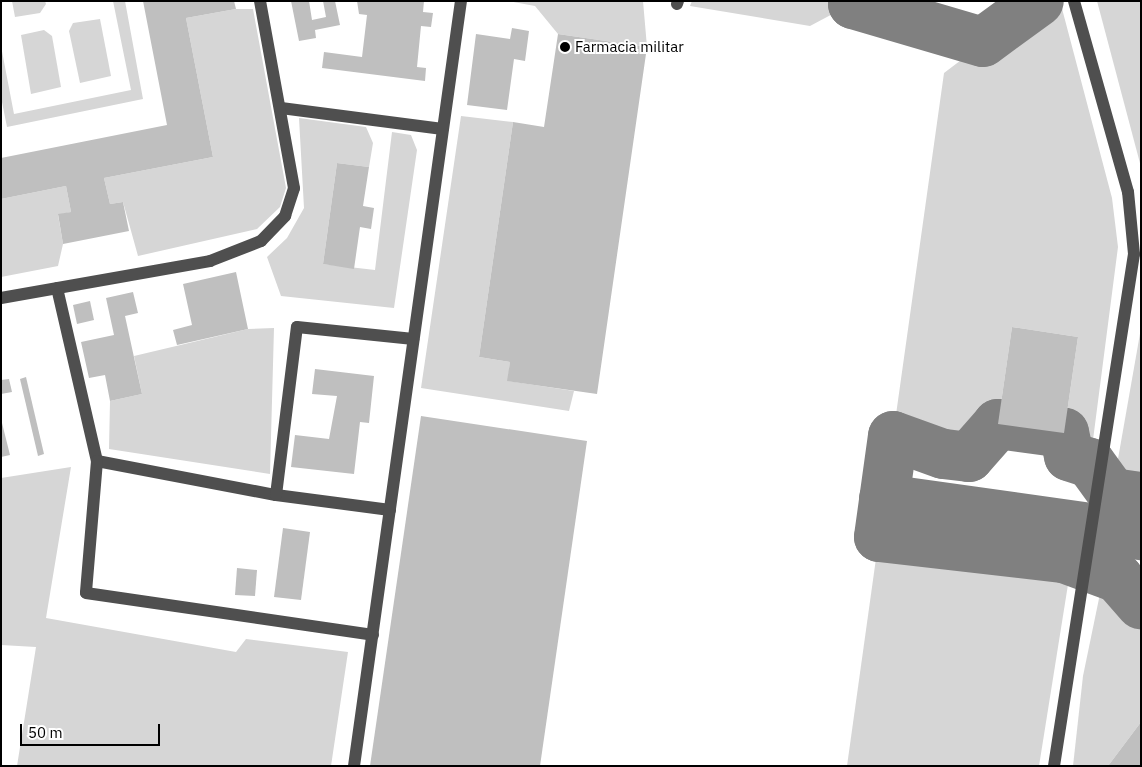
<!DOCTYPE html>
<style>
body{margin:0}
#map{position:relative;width:1142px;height:767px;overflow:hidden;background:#fff;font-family:"IBM Plex Sans",sans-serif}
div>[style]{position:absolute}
.green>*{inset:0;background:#d6d6d6}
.taxiway>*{height:50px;margin:-25px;padding:0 25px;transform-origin:25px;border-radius:25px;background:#808080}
.building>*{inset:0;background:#bfbfbf}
.minor>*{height:12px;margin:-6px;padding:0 6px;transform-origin:6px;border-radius:6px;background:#4f4f4f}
.dots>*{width:14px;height:14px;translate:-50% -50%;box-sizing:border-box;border:2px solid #fff;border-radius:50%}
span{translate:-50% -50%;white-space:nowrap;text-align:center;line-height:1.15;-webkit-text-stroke:4px #fff;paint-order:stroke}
.poi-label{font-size:15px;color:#000}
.left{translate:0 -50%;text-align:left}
.frame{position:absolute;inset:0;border:2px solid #000;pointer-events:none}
.scale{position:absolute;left:20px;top:724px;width:140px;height:22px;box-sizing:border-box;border:2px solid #000;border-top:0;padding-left:6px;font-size:15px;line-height:18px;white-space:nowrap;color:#000;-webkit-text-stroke:4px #fff;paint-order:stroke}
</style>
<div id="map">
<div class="green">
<i style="clip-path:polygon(12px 1px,45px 1px,46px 4px,40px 13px,15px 17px)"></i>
<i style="clip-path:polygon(113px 1px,125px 1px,143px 99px,7px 127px,1px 97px,1px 46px,14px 114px,131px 90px)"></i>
<i style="clip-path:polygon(508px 1px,643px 1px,647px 47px,558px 34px,535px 6px)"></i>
<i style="clip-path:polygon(692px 1px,857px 1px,810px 26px,690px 6px)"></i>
<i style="clip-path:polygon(1039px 1px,1060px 1px,1112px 198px,1118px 247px,1090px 463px,1069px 456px,1064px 433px,1078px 337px,1012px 327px,998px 424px,969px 457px,943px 454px,893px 436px,944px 73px)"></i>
<i style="clip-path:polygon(1097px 1px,1141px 1px,1141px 167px)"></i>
<i style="clip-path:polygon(236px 9px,253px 9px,286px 188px,280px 207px,257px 229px,138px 256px,123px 202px,110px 204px,104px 178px,213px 157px,186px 18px)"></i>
<i style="clip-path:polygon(100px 19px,111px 76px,80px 83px,69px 31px,73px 23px)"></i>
<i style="clip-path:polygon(44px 30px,52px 36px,61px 87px,31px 94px,21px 35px)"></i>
<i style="clip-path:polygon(461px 116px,513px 122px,479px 357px,510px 362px,508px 381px,574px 391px,569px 411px,421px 388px)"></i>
<i style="clip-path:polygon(299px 118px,366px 127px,373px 143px,369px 167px,337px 163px,323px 264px,375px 270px,392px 132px,411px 135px,417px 150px,394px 308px,281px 296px,267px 257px,287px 238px,304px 208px)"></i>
<i style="clip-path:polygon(66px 186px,71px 212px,58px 215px,63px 244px,58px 266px,1px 277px,1px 199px)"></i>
<i style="clip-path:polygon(274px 328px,270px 474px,109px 449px,110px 401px,142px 394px,134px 356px,248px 329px)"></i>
<i style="clip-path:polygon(1141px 328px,1141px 497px,1112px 493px)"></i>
<i style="clip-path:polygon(71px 467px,46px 618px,236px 652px,246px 639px,348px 652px,331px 766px,17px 766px,36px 647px,1px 645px,1px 478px)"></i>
<i style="clip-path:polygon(879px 537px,1064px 558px,1070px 572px,1039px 766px,847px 766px)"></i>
<i style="clip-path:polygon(1118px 578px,1141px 604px,1141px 722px,1108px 766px,1073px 766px,1083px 676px,1102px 584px)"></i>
</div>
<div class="taxiway">
<i style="left:857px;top:1px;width:5px;rotate:143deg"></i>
<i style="left:853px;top:4px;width:135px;rotate:16.3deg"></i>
<i style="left:983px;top:42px;width:69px;rotate:-36.2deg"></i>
<i style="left:1141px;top:497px;width:29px;rotate:-172deg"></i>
<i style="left:1112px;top:493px;width:37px;rotate:-126deg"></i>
<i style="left:1090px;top:463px;width:22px;rotate:-162deg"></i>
<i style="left:1069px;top:456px;width:24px;rotate:-102deg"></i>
<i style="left:1064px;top:433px;width:67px;rotate:-172.2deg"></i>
<i style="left:998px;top:424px;width:44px;rotate:131.3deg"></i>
<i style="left:969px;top:457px;width:26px;rotate:-173deg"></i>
<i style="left:943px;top:454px;width:53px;rotate:-160.2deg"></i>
<i style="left:893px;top:436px;width:102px;rotate:97.9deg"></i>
<i style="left:879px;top:537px;width:186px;rotate:6.5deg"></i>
<i style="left:1064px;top:558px;width:58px;rotate:20.3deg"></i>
<i style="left:1118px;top:578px;width:35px;rotate:49deg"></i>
<i style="left:884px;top:499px;width:260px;rotate:8deg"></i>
</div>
<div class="building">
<i style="clip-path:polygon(143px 1px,234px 1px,236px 9px,186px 18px,213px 157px,104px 178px,110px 204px,123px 202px,129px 231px,63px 244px,58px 214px,71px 212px,66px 186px,1px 199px,1px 158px,167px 125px)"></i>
<i style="clip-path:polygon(291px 1px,309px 1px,312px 20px,326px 17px,323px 1px,335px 1px,340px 25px,315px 30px,316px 38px,299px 41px)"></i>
<i style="clip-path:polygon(357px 1px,424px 1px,423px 12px,433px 13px,431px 27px,421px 26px,417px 67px,426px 68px,425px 81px,322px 68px,324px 52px,362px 57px,367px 15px,359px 14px)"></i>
<i style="clip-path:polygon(512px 28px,529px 31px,525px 61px,514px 59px,507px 110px,467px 105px,476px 34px,510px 39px)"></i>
<i style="clip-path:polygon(558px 34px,647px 47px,597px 394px,507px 381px,510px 362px,479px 357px,513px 122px,544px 127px)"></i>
<i style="clip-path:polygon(337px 163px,369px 167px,363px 206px,374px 208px,371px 229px,360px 227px,354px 269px,323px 264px)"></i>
<i style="clip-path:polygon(236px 272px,248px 329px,177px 345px,173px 330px,192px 325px,183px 284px)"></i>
<i style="clip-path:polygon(133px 292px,138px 313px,125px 316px,142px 394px,110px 401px,105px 375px,89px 378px,81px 342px,114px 335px,106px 298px)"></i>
<i style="clip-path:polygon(90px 301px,94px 320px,77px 324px,73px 305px)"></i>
<i style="clip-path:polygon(1012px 327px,1078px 337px,1064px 433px,998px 424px)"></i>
<i style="clip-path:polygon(315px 369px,374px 376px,369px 423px,360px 422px,354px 474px,291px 467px,295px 435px,329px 439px,337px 396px,312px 394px)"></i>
<i style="clip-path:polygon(26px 377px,44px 454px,38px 456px,20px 379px)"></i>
<i style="clip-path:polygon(9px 379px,12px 392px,1px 394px,1px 380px)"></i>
<i style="clip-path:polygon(421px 416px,587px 441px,540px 766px,370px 766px)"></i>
<i style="clip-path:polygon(1px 419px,10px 455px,1px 457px)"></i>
<i style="clip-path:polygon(283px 528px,310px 532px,301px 600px,274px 597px)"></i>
<i style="clip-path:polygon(237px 568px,257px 570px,255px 596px,235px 595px)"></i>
<i style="clip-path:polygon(1141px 722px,1141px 766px,1108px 766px)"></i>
</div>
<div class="minor">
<i style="left:677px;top:4px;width:3px;rotate:-72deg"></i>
<i style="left:281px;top:108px;width:163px;rotate:7.4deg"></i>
<i style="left:57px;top:288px;width:178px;rotate:77deg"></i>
<i style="left:97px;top:461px;width:182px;rotate:10.8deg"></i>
<i style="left:276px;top:495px;width:115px;rotate:7.5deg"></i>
<i style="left:1px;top:298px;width:212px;rotate:-10deg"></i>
<i style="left:210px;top:261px;width:55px;rotate:-21.4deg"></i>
<i style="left:261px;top:241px;width:35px;rotate:-46deg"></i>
<i style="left:285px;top:216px;width:29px;rotate:-72deg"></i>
<i style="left:294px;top:188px;width:190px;rotate:-100.3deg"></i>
<i style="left:97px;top:461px;width:132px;rotate:94.8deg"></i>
<i style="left:86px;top:593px;width:290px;rotate:8.3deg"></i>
<i style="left:276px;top:495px;width:169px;rotate:-82.9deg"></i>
<i style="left:297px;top:327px;width:117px;rotate:5.9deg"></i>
<i style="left:354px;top:766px;width:772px;rotate:-82.04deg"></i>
<i style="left:1054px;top:766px;width:518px;rotate:-81.12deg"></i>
<i style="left:1134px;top:254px;width:62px;rotate:-95.5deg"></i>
<i style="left:1128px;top:192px;width:198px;rotate:-105.8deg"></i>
</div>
<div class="dots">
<i style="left:565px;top:47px;background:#000"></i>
</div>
<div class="poi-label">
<span class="left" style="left:575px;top:47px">Farmacia militar</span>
</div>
<div class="frame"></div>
<div class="scale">50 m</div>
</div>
